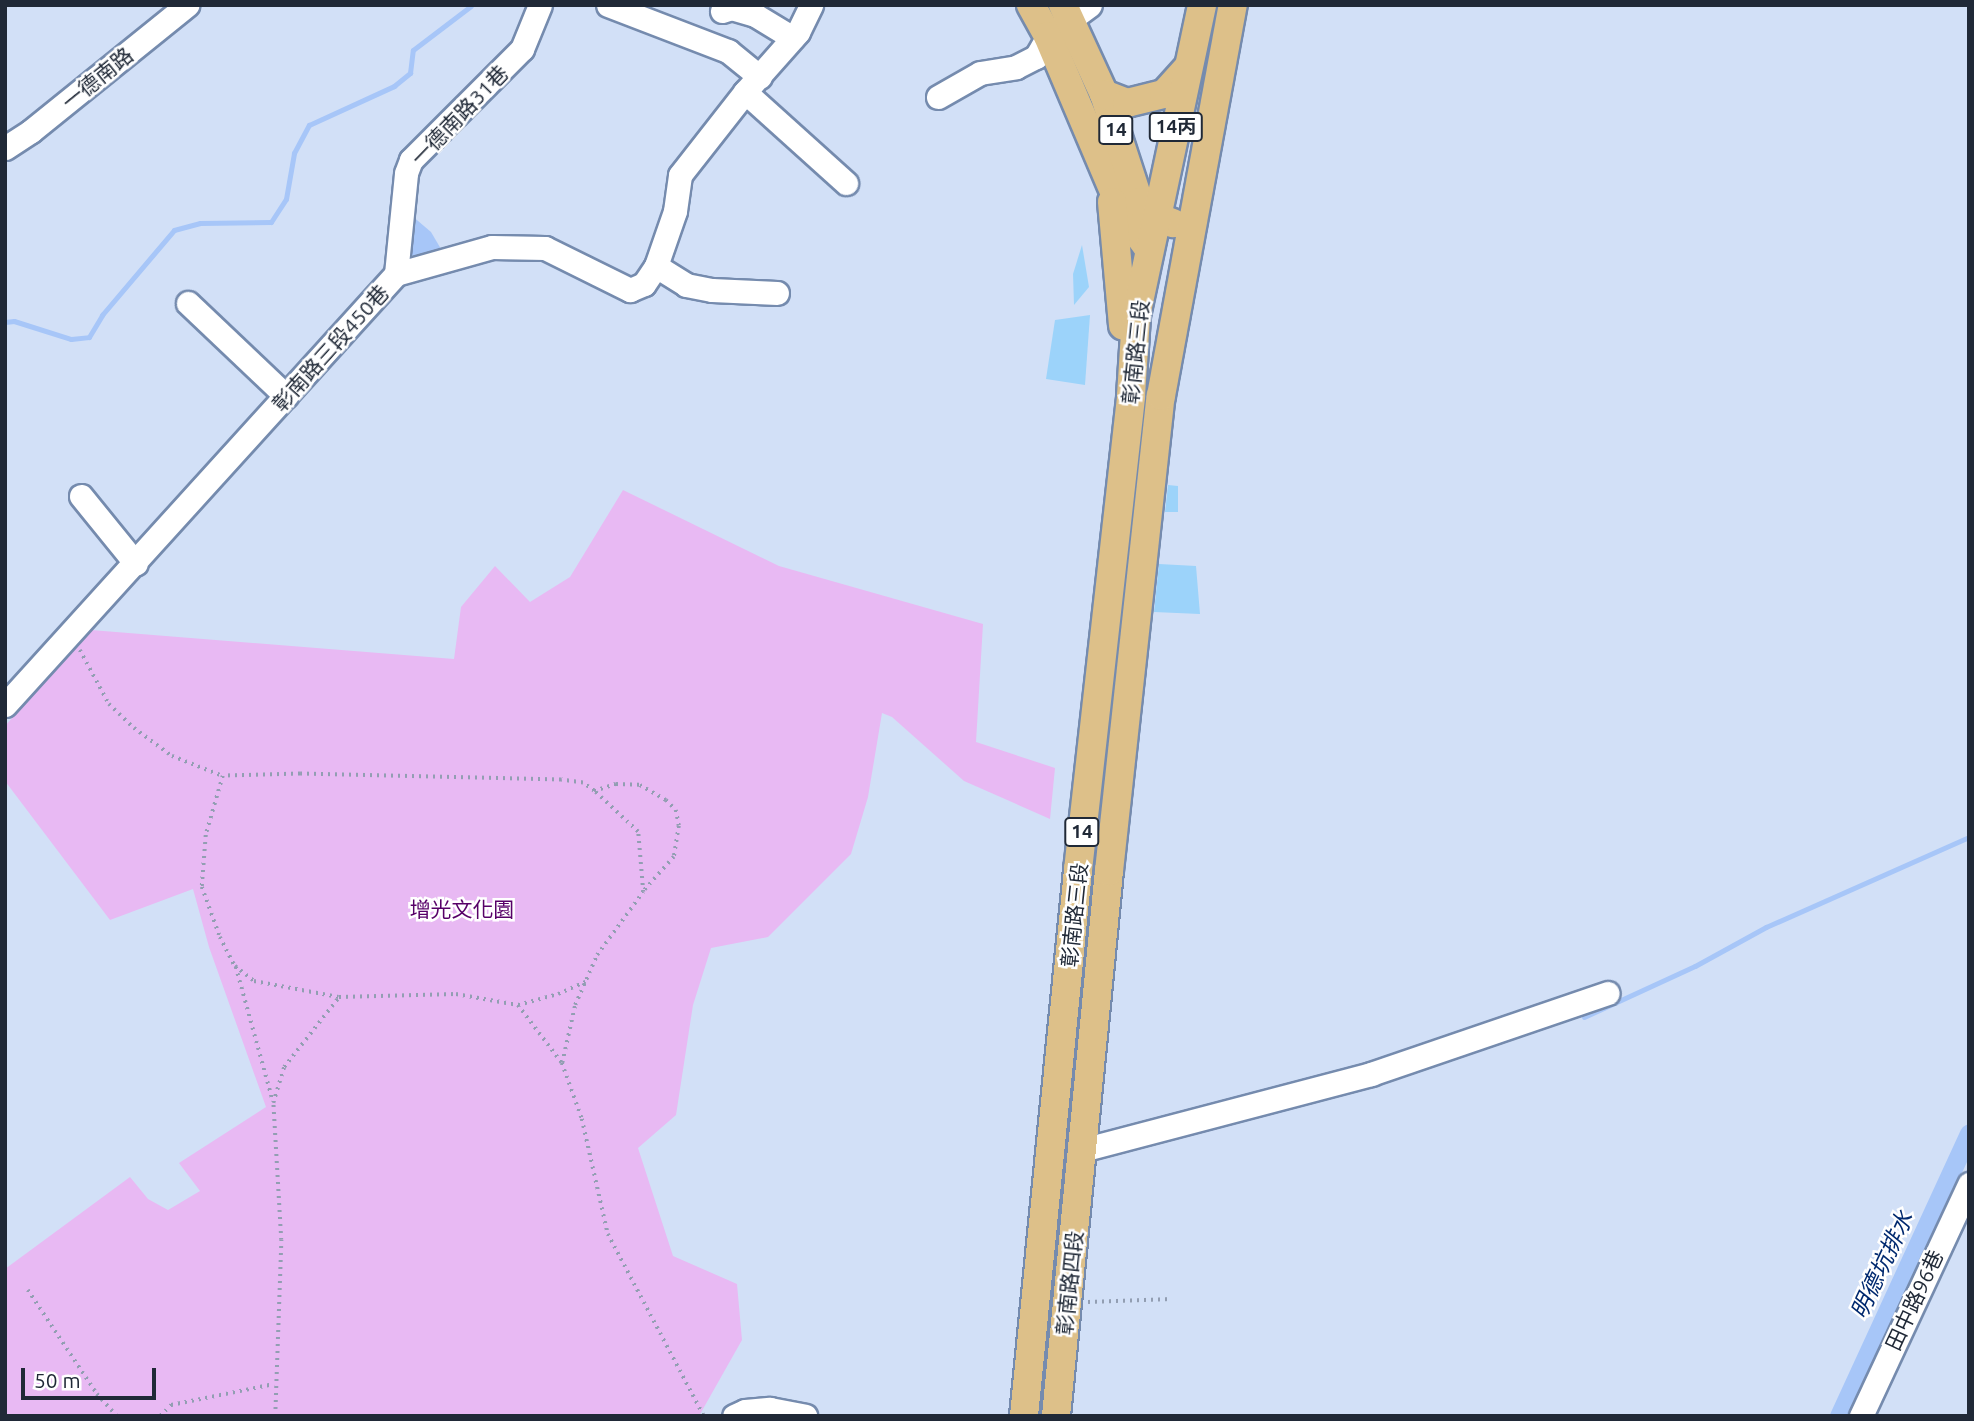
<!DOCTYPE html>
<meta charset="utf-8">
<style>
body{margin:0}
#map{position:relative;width:1974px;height:1421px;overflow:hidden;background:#d2e0f7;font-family:Ubuntu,"Noto Sans TC",sans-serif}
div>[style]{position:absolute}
.green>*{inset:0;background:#e8b9f3}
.water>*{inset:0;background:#a7c6f8}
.stream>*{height:5px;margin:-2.5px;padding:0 2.5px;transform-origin:2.5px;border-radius:2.5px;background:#a7c6f8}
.canal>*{height:19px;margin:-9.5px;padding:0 9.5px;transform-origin:9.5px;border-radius:9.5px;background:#a7c6f8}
.building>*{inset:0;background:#9cd3fa}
.path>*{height:3.5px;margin-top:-1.75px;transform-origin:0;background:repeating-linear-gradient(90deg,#929eb2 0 2px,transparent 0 7px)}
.roads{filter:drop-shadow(2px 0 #758bae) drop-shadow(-2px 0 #758bae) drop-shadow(0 2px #758bae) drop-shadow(0 -2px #758bae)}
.minor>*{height:23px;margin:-11.5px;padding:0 11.5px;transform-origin:11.5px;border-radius:11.5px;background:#fff}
.major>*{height:28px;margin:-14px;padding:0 14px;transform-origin:14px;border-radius:14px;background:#ddc089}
span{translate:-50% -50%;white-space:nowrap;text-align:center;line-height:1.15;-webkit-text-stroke:5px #fff;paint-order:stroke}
.shield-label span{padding:2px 5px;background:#fff;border:2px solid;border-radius:5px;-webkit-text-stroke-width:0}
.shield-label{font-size:19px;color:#202937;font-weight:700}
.street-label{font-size:21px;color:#202937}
.park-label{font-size:21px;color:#570068}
.water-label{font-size:23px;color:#00296f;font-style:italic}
.frame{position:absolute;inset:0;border:7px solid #202937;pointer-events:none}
.scale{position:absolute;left:21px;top:1368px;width:135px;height:32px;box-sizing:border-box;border:4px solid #202937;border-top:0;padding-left:9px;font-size:21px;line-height:24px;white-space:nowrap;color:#202937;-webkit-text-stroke:5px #fff;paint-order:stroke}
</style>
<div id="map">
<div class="green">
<i style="clip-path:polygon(623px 490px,779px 566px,983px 624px,976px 742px,1055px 768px,1050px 819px,964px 781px,892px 717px,882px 713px,868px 797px,851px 854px,768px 937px,711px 948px,693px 1005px,676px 1115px,638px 1148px,673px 1256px,737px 1284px,742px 1340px,699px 1416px,5px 1416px,5px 1269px,130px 1177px,148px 1199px,168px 1210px,200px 1191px,179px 1163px,266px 1107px,209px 947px,193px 889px,110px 920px,5px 781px,5px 726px,91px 630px,454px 659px,461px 607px,495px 566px,530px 602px,570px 577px)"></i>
</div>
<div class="water">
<i style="clip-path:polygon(411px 215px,431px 232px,441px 249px,439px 253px,417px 261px,407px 259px)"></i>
</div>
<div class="stream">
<i style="left:5px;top:322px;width:9px;rotate:-6deg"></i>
<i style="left:14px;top:321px;width:60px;rotate:17.5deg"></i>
<i style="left:71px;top:339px;width:18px;rotate:-6deg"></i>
<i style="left:89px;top:337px;width:26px;rotate:-59deg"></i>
<i style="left:102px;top:315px;width:111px;rotate:-49.7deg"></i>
<i style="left:174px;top:230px;width:27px;rotate:-15deg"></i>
<i style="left:200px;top:223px;width:71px;rotate:-0.8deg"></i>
<i style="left:271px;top:222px;width:27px;rotate:-57deg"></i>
<i style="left:286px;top:199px;width:47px;rotate:-80.1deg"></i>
<i style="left:294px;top:153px;width:32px;rotate:-62deg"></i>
<i style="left:309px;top:125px;width:94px;rotate:-24.6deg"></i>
<i style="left:394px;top:86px;width:21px;rotate:-39deg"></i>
<i style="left:410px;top:73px;width:23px;rotate:-83deg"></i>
<i style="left:413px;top:50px;width:73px;rotate:-37.2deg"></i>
<i style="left:1584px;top:1017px;width:122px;rotate:-24.7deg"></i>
<i style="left:1695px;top:966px;width:81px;rotate:-28.8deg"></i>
<i style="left:1766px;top:927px;width:222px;rotate:-23.9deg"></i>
</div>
<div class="canal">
<i style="left:1839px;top:1416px;width:311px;rotate:-65.3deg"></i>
</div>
<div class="building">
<i style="clip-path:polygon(1082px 245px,1089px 287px,1074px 305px,1073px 274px)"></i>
<i style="clip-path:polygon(1090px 315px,1085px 385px,1046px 379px,1055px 320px)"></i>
<i style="clip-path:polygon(1168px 485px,1178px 486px,1178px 512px,1165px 512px)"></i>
<i style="clip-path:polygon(1159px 564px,1196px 566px,1200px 614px,1154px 612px)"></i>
</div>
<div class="path">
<i style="left:80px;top:650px;width:61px;rotate:61.8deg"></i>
<i style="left:109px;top:704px;width:35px;rotate:44deg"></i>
<i style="left:134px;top:728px;width:47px;rotate:36.4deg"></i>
<i style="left:172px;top:756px;width:55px;rotate:21.4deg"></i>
<i style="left:594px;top:791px;width:23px;rotate:-18deg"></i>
<i style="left:616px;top:784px;width:24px;rotate:2deg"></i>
<i style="left:640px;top:785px;width:30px;rotate:30deg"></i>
<i style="left:666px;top:800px;width:14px;rotate:45deg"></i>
<i style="left:676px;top:810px;width:16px;rotate:79deg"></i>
<i style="left:679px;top:826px;width:31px;rotate:99deg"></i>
<i style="left:674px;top:857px;width:47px;rotate:131.5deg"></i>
<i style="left:236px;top:967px;width:139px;rotate:74.6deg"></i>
<i style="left:518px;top:1005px;width:41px;rotate:-15.4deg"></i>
<i style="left:558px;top:994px;width:30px;rotate:-24deg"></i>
<i style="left:562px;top:1063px;width:59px;rotate:-77.4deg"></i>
<i style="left:575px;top:1005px;width:55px;rotate:-66.3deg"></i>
<i style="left:597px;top:955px;width:78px;rotate:-53.9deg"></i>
<i style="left:643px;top:892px;width:60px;rotate:-94.8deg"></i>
<i style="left:638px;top:832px;width:60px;rotate:-137deg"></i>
<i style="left:594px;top:791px;width:14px;rotate:-144deg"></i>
<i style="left:583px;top:783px;width:22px;rotate:-172deg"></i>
<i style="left:561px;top:780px;width:261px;rotate:-178.7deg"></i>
<i style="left:300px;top:774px;width:77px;rotate:178.5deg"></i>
<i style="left:223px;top:776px;width:61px;rotate:106.1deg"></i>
<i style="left:206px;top:835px;width:52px;rotate:94.4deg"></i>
<i style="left:202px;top:887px;width:53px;rotate:70.2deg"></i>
<i style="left:220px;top:937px;width:33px;rotate:63deg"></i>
<i style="left:235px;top:966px;width:24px;rotate:38deg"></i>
<i style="left:254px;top:981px;width:86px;rotate:10.7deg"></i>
<i style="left:339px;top:997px;width:117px;rotate:-1.5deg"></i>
<i style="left:456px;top:994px;width:63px;rotate:10.1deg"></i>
<i style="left:518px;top:1005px;width:73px;rotate:52.8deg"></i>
<i style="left:562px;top:1063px;width:59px;rotate:70.3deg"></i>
<i style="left:582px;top:1119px;width:118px;rotate:77.3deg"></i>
<i style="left:608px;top:1234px;width:206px;rotate:62.2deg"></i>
<i style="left:28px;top:1290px;width:125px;rotate:56.4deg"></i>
<i style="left:97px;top:1394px;width:30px;rotate:48deg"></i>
<i style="left:1088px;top:1302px;width:84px;rotate:-2deg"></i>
<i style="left:160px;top:1416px;width:16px;rotate:-45deg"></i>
<i style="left:171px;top:1405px;width:105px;rotate:-11.5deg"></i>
<i style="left:275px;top:1416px;width:176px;rotate:-88deg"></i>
<i style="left:281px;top:1240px;width:137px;rotate:-93.3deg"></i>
<i style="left:273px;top:1103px;width:38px;rotate:-73deg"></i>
<i style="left:284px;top:1067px;width:89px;rotate:-51.8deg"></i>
</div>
<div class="roads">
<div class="minor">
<i style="left:608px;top:5px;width:129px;rotate:21deg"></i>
<i style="left:728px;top:51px;width:41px;rotate:39.1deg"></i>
<i style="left:722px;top:11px;width:9px;rotate:-18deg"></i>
<i style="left:731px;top:8px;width:25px;rotate:16deg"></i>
<i style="left:755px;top:15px;width:44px;rotate:31.2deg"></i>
<i style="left:745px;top:92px;width:136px;rotate:42deg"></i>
<i style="left:938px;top:97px;width:48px;rotate:-29.7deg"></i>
<i style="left:980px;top:73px;width:36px;rotate:-9deg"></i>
<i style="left:1016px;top:67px;width:22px;rotate:-27deg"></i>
<i style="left:1036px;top:57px;width:24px;rotate:-60deg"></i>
<i style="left:1048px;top:36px;width:52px;rotate:-36.4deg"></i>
<i style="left:5px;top:148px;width:31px;rotate:-33deg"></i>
<i style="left:31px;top:131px;width:201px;rotate:-38.9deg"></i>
<i style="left:656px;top:266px;width:36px;rotate:32deg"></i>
<i style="left:686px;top:285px;width:26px;rotate:11deg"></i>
<i style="left:712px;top:290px;width:65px;rotate:2.6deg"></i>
<i style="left:396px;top:274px;width:101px;rotate:-84.3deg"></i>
<i style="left:406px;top:173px;width:14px;rotate:-69deg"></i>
<i style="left:411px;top:160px;width:157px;rotate:-45deg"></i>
<i style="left:522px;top:49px;width:48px;rotate:-67.8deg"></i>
<i style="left:188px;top:303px;width:135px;rotate:43.5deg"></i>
<i style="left:81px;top:496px;width:87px;rotate:51deg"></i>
<i style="left:5px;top:705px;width:582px;rotate:-47.79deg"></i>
<i style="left:396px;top:274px;width:100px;rotate:-15.7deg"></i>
<i style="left:492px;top:247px;width:53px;rotate:1.1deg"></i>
<i style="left:545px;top:248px;width:95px;rotate:26.3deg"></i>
<i style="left:630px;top:290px;width:15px;rotate:-23deg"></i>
<i style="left:644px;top:284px;width:22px;rotate:-56deg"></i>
<i style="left:656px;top:266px;width:58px;rotate:-70.9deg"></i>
<i style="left:675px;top:211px;width:36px;rotate:-82deg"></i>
<i style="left:680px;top:175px;width:105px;rotate:-51.9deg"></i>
<i style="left:745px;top:92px;width:80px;rotate:-48.5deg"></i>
<i style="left:798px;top:32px;width:30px;rotate:-64deg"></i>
<i style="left:1082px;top:1150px;width:299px;rotate:-14.7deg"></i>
<i style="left:1371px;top:1074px;width:250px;rotate:-18.9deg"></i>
<i style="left:734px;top:1416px;width:12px;rotate:-24deg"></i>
<i style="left:745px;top:1411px;width:25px;rotate:-5deg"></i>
<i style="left:770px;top:1409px;width:36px;rotate:11deg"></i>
<i style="left:1861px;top:1416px;width:256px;rotate:-65deg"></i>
</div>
<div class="major">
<i style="left:1031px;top:5px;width:35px;rotate:61deg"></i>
<i style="left:1048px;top:36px;width:192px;rotate:67deg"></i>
<i style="left:1123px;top:213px;width:44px;rotate:54.2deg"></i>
<i style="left:1063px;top:5px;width:98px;rotate:65.3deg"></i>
<i style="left:1104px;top:94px;width:114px;rotate:72deg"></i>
<i style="left:1139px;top:202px;width:23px;rotate:40deg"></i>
<i style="left:1157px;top:217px;width:17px;rotate:21deg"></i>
<i style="left:1104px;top:94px;width:25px;rotate:21deg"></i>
<i style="left:1127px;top:103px;width:38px;rotate:-14deg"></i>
<i style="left:1164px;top:94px;width:36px;rotate:-48deg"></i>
<i style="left:1112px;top:202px;width:124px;rotate:84.9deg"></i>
<i style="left:1024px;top:1416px;width:549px;rotate:-84.35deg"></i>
<i style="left:1078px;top:870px;width:477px;rotate:-83.6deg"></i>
<i style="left:1131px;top:396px;width:80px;rotate:-86.4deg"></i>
<i style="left:1136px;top:316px;width:318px;rotate:-78deg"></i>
<i style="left:1056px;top:1416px;width:548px;rotate:-84.45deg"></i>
<i style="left:1109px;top:871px;width:478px;rotate:-83.8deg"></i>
<i style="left:1161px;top:396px;width:398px;rotate:-79.6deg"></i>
</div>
</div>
<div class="shield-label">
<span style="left:1176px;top:127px">14丙</span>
<span style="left:1116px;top:130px">14</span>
<span style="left:1082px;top:832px">14</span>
</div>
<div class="street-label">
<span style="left:97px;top:78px;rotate:-39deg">一德南路</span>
<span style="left:459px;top:115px;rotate:-46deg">一德南路31巷</span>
<span style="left:330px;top:348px;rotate:-48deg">彰南路三段450巷</span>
<span style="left:1135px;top:352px;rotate:-84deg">彰南路三段</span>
<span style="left:1074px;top:915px;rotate:-84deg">彰南路三段</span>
<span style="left:1069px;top:1283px;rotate:-84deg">彰南路四段</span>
<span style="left:1914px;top:1300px;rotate:-65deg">田中路96巷</span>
</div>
<div class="park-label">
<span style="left:462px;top:909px">增光文化園</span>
</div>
<div class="water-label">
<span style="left:1882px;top:1265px;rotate:-65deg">明德坑排水</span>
</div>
<div class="frame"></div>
<div class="scale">50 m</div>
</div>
